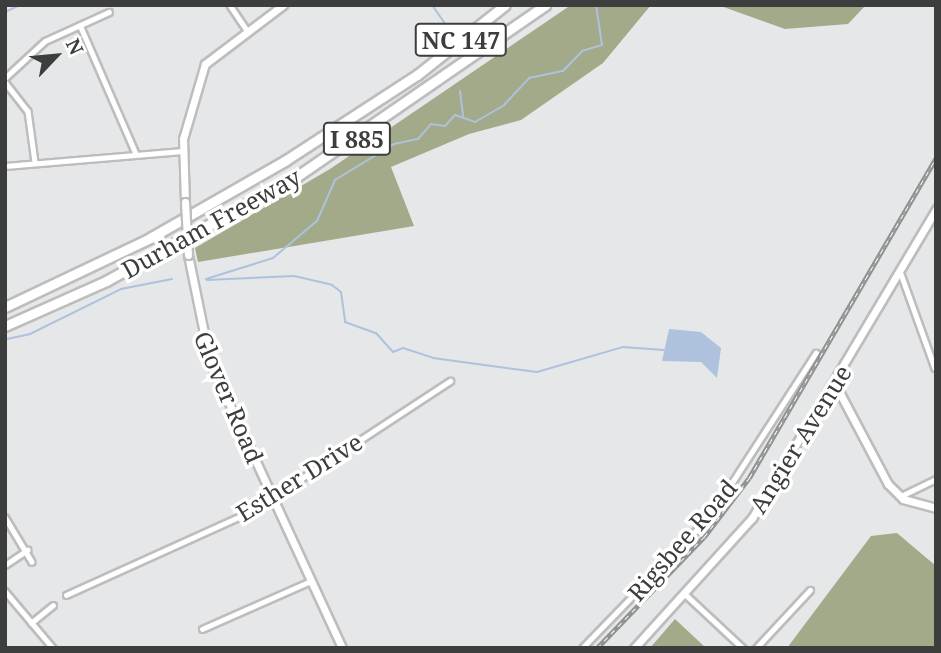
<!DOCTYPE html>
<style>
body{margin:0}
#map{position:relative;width:941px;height:653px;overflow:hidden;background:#e6e7e8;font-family:"Noto Serif",serif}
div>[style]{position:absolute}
.forest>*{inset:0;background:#a3aa8a}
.water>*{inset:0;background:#aec2de}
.stream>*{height:2px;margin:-1px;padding:0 1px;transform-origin:1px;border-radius:1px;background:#aec2de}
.roads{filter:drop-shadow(2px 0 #bdbdbe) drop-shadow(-2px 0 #bdbdbe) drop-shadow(0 2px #bdbdbe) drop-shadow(0 -2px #bdbdbe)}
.street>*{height:4.5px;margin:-2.25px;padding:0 2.25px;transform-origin:2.25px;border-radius:2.25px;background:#fff}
.secondary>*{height:7px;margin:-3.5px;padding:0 3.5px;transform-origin:3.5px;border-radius:3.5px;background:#fff}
.highway>*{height:9px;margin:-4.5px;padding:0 4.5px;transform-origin:4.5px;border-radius:4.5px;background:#fff}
.rail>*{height:4.5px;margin-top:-2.25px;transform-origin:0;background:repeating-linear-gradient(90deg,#fff 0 5px,#909191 0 10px);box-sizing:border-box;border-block:2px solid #909191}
.bridges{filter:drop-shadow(2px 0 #bdbdbe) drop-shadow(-2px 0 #bdbdbe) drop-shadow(0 2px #bdbdbe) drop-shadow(0 -2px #bdbdbe)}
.secondary-bridge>*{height:7px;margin:-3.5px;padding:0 3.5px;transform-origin:3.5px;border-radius:3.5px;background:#fff}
span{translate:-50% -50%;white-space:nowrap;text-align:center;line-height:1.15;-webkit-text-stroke:7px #fff;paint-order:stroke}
.shield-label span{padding:2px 5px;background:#fff;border:2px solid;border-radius:5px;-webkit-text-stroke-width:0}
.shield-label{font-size:23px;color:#3c3d3d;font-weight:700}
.street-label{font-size:24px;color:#3c3d3d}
.frame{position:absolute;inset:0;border:7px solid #3c3d3d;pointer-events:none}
.north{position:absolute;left:21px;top:21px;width:70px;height:70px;-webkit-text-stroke:5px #fff;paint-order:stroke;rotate:64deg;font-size:19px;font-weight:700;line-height:28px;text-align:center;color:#3c3d3d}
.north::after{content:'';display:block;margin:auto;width:24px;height:32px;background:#3c3d3d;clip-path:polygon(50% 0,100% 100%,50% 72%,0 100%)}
</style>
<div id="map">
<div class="forest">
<i style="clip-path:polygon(571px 5px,651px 5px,603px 63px,521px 120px,469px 134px,391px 167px,414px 226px,198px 262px,195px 248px,330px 169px)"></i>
<i style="clip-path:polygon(718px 5px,866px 5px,848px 24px,785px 29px)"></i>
<i style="clip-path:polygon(897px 533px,936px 566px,936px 648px,787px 648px,871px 536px)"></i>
<i style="clip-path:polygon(675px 619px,706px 648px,650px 648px)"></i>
</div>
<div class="water">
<i style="clip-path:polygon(669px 329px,701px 332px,721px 348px,717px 378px,701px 362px,662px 361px)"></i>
</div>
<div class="stream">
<i style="left:432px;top:5px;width:35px;rotate:55deg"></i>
<i style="left:5px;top:12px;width:17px;rotate:-25deg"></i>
<i style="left:460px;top:91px;width:25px;rotate:83deg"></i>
<i style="left:206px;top:279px;width:70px;rotate:-17.4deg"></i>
<i style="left:273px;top:258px;width:57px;rotate:-40.1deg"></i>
<i style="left:317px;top:221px;width:45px;rotate:-66.3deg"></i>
<i style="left:335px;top:180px;width:69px;rotate:-31.4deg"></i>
<i style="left:394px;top:144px;width:25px;rotate:-12deg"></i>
<i style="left:418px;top:139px;width:20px;rotate:-49deg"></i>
<i style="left:431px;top:124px;width:14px;rotate:8deg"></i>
<i style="left:445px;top:126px;width:15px;rotate:-48deg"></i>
<i style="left:455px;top:115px;width:21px;rotate:19deg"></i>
<i style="left:475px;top:122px;width:34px;rotate:-30deg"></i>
<i style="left:504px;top:105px;width:37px;rotate:-47deg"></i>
<i style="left:529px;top:78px;width:35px;rotate:-12deg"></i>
<i style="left:563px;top:71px;width:28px;rotate:-46deg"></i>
<i style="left:582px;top:51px;width:21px;rotate:-17deg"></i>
<i style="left:602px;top:45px;width:40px;rotate:-98.5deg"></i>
<i style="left:207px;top:280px;width:87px;rotate:-2.6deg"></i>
<i style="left:294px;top:276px;width:39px;rotate:13deg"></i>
<i style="left:332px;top:285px;width:11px;rotate:38deg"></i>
<i style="left:341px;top:292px;width:30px;rotate:82deg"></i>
<i style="left:345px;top:322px;width:33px;rotate:20deg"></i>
<i style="left:376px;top:333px;width:25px;rotate:48deg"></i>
<i style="left:393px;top:352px;width:11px;rotate:-22deg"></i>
<i style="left:403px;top:348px;width:32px;rotate:18deg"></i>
<i style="left:433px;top:358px;width:105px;rotate:7.7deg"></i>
<i style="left:537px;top:372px;width:90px;rotate:-16.2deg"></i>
<i style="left:623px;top:347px;width:41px;rotate:4.2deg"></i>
<i style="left:7px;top:339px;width:24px;rotate:-12deg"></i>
<i style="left:30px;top:334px;width:102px;rotate:-26.3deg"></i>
<i style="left:121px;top:289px;width:52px;rotate:-11.1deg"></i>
</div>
<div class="roads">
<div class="street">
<i style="left:230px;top:5px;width:30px;rotate:56deg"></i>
<i style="left:80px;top:25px;width:141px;rotate:66.5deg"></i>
<i style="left:5px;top:78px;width:54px;rotate:-42.8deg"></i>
<i style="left:45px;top:41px;width:70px;rotate:-24.4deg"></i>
<i style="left:5px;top:82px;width:37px;rotate:52deg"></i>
<i style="left:28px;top:111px;width:51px;rotate:82.2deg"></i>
<i style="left:5px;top:166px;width:178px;rotate:-4.8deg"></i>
<i style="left:900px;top:271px;width:103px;rotate:70.2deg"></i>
<i style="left:901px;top:496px;width:39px;rotate:-26deg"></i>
<i style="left:5px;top:517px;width:52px;rotate:59deg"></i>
<i style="left:5px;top:565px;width:27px;rotate:-34deg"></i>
<i style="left:5px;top:591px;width:75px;rotate:49.9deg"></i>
<i style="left:685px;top:594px;width:79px;rotate:43deg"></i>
<i style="left:66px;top:595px;width:204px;rotate:-24.3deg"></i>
<i style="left:252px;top:511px;width:237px;rotate:-33.3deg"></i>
<i style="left:31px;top:623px;width:28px;rotate:-39deg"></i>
<i style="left:202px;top:629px;width:119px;rotate:-23.8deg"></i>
<i style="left:582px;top:648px;width:185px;rotate:-45.9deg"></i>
<i style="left:711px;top:515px;width:193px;rotate:-57.1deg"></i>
<i style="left:756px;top:648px;width:79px;rotate:-47deg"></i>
</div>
<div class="secondary">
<i style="left:185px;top:202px;width:63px;rotate:-91.8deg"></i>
<i style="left:183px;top:139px;width:78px;rotate:-73.7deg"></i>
<i style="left:205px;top:64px;width:98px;rotate:-37.1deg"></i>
<i style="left:188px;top:255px;width:109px;rotate:78.4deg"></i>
<i style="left:210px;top:362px;width:315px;rotate:65.2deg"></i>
<i style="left:835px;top:384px;width:113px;rotate:62.1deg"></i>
<i style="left:888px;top:484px;width:21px;rotate:45deg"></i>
<i style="left:903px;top:499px;width:34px;rotate:15deg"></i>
<i style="left:634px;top:648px;width:176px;rotate:-47.8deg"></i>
<i style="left:752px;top:518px;width:360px;rotate:-59.2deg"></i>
</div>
<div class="highway">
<i style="left:5px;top:307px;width:161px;rotate:-25.4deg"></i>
<i style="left:150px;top:238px;width:157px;rotate:-29.8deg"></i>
<i style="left:286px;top:160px;width:156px;rotate:-33deg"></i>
<i style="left:417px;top:75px;width:112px;rotate:-38.5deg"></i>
<i style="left:5px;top:326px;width:111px;rotate:-24deg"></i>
<i style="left:106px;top:281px;width:217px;rotate:-28.7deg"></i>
<i style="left:296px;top:177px;width:303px;rotate:-34.6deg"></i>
</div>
</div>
<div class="rail">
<i style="left:597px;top:648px;width:154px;rotate:-46.1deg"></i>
<i style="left:704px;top:537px;width:74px;rotate:-52.7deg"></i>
<i style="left:749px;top:478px;width:371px;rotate:-59.7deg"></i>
</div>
<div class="bridges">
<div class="secondary-bridge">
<i style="left:185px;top:202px;width:53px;rotate:86.8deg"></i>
</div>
</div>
<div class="shield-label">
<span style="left:461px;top:40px">NC 147</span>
<span style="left:357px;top:139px">I 885</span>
</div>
<div class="street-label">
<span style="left:211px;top:223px;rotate:-29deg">Durham Freeway</span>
<span style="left:229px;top:397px;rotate:67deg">Glover Road</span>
<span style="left:800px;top:439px;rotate:-58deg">Angier Avenue</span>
<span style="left:299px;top:477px;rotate:-32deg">Esther Drive</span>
<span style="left:682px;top:540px;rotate:-49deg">Rigsbee Road</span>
</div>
<div class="frame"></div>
<div class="north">N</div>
</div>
